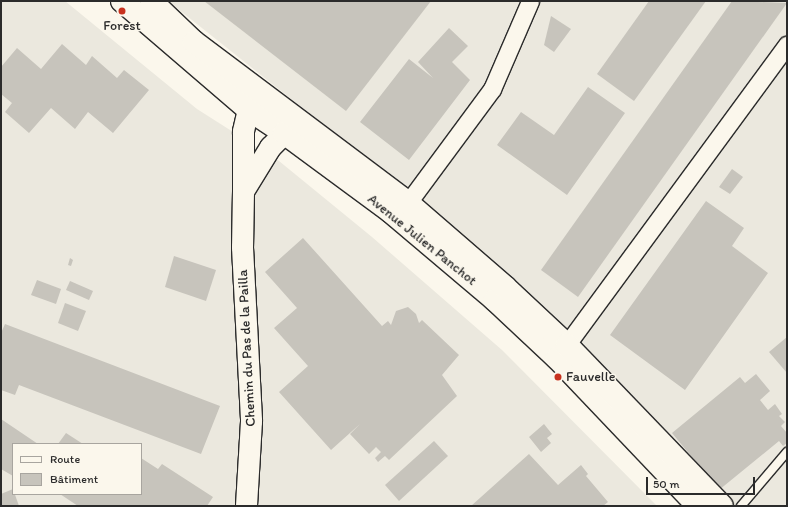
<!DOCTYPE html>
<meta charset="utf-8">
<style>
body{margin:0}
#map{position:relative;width:788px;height:507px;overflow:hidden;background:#fbf7ec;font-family:Itim,sans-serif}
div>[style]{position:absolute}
.built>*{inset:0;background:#ebe8de}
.building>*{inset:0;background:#c7c4bc}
.roads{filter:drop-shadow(1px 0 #2b2b2b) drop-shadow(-1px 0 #2b2b2b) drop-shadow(0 1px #2b2b2b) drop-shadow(0 -1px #2b2b2b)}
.service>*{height:8px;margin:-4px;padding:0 4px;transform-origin:4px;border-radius:4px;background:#fbf7ec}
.minor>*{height:17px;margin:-8.5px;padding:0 8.5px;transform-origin:8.5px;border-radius:8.5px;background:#fbf7ec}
.tertiary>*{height:21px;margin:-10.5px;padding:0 10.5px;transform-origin:10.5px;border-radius:10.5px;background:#fbf7ec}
.secondary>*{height:22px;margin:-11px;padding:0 11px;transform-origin:11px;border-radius:11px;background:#fbf7ec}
.dots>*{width:11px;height:11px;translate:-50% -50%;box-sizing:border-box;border:2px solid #fbf7ec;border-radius:50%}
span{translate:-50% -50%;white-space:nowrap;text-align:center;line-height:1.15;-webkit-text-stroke:3px #fbf7ec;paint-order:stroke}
.poi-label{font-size:14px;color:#2b2b2b}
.left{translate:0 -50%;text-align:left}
.street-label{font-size:14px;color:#2b2b2b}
.frame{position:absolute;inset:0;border:2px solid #2b2b2b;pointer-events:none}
.legend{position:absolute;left:12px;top:443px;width:130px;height:52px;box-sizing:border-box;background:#fbf7ec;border:1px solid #a8a59f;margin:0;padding:5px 7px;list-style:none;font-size:12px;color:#2b2b2b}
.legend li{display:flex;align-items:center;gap:8px;height:20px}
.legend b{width:20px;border:1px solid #a8a59f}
.scale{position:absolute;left:646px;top:477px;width:109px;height:18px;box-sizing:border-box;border:2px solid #2b2b2b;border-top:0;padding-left:5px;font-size:12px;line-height:14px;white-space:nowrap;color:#2b2b2b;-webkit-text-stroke:3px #fbf7ec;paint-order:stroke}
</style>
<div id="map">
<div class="built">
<i style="clip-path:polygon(evenodd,1px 1px,65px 1px,197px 109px,279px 161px,372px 237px,502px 350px,657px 506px,1px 506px,1px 1px,13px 444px,141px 444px,141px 494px,13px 494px,13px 444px)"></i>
<i style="clip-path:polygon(168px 1px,787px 1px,787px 506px,726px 506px,398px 184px)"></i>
</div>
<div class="building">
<i style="clip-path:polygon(204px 1px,431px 1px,346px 111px)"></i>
<i style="clip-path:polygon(649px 1px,706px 1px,634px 101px,597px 74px)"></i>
<i style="clip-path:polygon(732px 1px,787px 3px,578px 297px,541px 270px)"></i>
<i style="clip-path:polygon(551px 16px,571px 29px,554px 52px,544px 45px)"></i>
<i style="clip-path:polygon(449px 28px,468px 46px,452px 62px,470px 80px,409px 160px,360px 122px,409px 59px,433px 78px,418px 62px)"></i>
<i style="clip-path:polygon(62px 44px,86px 65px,92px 56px,117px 78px,124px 70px,149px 90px,113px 133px,88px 112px,75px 129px,51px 108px,29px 133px,5px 112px,12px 103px,1px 94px,1px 67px,17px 48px,41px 69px)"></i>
<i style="clip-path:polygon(588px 87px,625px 113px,567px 195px,497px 145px,521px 112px,554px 135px)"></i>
<i style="clip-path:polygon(732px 169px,743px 177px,730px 194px,719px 187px)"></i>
<i style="clip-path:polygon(706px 201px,744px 228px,732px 246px,768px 273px,685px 390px,610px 335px)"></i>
<i style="clip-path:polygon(303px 238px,382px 326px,388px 321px,391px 325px,396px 311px,408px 307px,416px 314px,419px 323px,422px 320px,459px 355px,442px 375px,457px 396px,389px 460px,385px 456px,378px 462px,375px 458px,381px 452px,376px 447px,369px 454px,350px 434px,360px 424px,331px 450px,279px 392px,308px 366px,274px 328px,297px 308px,265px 272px)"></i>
<i style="clip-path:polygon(174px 256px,216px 270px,206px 301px,165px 287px)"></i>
<i style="clip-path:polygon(70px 258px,73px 260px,71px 266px,68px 265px)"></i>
<i style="clip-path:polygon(37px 280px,61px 289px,56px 304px,31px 295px)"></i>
<i style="clip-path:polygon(70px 281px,93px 291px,89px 300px,66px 290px)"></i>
<i style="clip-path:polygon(65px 303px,86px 311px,78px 331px,58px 323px)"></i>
<i style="clip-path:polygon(5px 324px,220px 406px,201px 454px,19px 385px,15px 395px,1px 390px,1px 333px)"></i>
<i style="clip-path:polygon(787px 337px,787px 373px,769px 352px)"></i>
<i style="clip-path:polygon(756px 374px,770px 391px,760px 400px,768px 410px,775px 404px,782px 414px,779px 416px,785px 422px,781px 426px,787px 433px,787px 443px,783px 446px,779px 441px,719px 490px,672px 433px,740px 377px,745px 383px)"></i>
<i style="clip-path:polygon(1px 419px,38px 444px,13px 444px,13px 476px,1px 469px)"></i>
<i style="clip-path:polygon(544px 424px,552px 434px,547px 438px,551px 443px,541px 452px,529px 437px)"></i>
<i style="clip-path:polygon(66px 433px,83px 444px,58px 444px)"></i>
<i style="clip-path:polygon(434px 441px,448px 456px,399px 501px,385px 485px)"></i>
<i style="clip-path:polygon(529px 454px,558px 485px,581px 465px,588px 474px,586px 476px,608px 502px,603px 506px,471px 506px)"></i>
<i style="clip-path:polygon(141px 458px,158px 469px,162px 464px,213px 497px,207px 506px,78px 506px,60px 494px,141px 494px)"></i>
<i style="clip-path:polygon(13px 489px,19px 506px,1px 506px,1px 494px)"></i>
</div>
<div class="roads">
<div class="service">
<i style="left:741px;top:506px;width:71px;rotate:-49.6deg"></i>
</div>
<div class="minor">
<i style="left:401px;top:212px;width:153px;rotate:-53.5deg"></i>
<i style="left:492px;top:89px;width:96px;rotate:-66.6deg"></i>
<i style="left:559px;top:355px;width:385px;rotate:-53.7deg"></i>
</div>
<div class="tertiary">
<i style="left:243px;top:191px;width:52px;rotate:-58.5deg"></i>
<i style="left:270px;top:147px;width:20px;rotate:-45deg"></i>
<i style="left:284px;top:133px;width:41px;rotate:-117.8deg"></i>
<i style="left:265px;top:97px;width:21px;rotate:145deg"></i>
<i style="left:248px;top:109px;width:23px;rotate:103deg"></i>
<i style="left:243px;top:131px;width:60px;rotate:90deg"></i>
<i style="left:243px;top:191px;width:56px;rotate:91deg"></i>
<i style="left:242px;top:247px;width:174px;rotate:87deg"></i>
<i style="left:251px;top:421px;width:85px;rotate:93.4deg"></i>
</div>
<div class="secondary">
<i style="left:122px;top:1px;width:166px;rotate:40.6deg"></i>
<i style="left:248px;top:109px;width:43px;rotate:33.7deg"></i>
<i style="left:284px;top:133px;width:133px;rotate:36.4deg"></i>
<i style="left:391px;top:212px;width:136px;rotate:40.2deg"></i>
<i style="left:495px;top:300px;width:85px;rotate:43.1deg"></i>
<i style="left:557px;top:358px;width:204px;rotate:46.4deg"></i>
<i style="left:151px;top:1px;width:59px;rotate:43.6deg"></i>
<i style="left:194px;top:42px;width:266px;rotate:36.9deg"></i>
<i style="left:407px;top:202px;width:130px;rotate:40.9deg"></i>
<i style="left:505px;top:287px;width:85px;rotate:43.1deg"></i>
<i style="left:567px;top:345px;width:223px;rotate:46.1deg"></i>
</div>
</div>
<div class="dots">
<i style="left:122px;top:11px;background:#c8321e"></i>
<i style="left:558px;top:377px;background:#c8321e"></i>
</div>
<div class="poi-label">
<span style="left:122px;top:26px">Forest</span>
<span class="left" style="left:566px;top:377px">Fauvelle</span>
</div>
<div class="street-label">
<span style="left:422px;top:240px;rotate:39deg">Avenue Julien Panchot</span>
<span style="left:247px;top:348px;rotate:-93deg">Chemin du Pas de la Pailla</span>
</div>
<div class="frame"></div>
<ul class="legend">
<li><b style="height:5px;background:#fbf7ec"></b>Route</li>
<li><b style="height:11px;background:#c7c4bc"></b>Bâtiment</li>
</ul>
<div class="scale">50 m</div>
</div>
